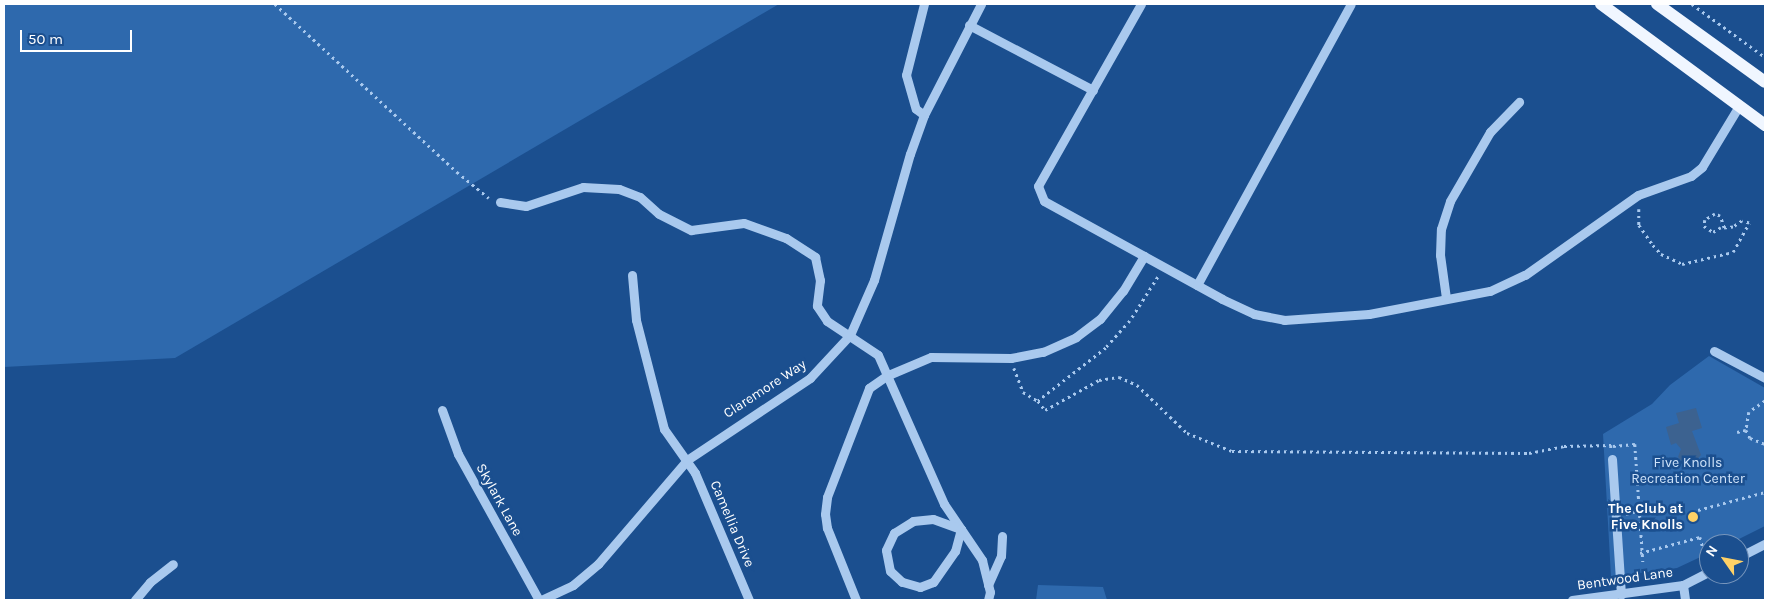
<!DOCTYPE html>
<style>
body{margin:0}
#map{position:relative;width:1769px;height:604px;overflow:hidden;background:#1b4f8f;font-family:Karla,sans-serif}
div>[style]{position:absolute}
.green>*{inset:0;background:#2e69ad}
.water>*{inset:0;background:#3c6290}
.path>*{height:2.5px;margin-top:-1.25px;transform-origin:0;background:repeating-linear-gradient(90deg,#a9c9ee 0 2.5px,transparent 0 6.5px)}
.minor>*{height:9px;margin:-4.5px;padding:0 4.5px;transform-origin:4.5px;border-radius:4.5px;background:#a9c9ee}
.major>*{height:12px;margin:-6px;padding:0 6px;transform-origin:6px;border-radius:6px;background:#f0f6ff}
.dots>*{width:14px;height:14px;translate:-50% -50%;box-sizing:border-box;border:2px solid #1b4f8f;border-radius:50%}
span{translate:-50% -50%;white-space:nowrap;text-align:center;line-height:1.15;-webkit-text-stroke:5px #1b4f8f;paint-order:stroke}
.street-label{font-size:14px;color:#fff}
.park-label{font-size:14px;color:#cfe3fa}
.poi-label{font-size:14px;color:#fff;font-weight:700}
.right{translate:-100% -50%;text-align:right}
.frame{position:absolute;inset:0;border:5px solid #fff;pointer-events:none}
.north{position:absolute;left:1699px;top:534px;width:50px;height:50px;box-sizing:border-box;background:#1b4f8f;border:1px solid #7695bc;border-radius:50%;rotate:303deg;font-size:14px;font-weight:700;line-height:20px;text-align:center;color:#fff}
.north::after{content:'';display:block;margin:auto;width:18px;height:22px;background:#ffd166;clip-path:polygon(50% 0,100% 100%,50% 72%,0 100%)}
.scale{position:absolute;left:20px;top:30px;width:112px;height:22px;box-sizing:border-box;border:2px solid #fff;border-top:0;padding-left:6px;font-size:15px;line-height:18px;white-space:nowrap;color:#fff;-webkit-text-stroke:4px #1b4f8f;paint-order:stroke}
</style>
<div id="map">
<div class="green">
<i style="clip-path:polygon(4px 4px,779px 4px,175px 358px,4px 367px)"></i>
<i style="clip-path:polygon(1709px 356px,1765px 388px,1765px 526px,1729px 544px,1709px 544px,1709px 553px,1677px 568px,1611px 577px,1603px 434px,1652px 404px,1670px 385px)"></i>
<i style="clip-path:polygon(1038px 585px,1103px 587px,1107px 600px,1036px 600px)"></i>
</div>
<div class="water">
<i style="clip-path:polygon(1696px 408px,1702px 428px,1692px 431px,1701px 455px,1691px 466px,1684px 464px,1678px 457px,1681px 449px,1676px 443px,1671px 445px,1666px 427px,1679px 423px,1676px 413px)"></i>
</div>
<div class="path">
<i style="left:275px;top:4px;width:248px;rotate:42.7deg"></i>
<i style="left:457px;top:172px;width:41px;rotate:39.1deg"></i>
<i style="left:1692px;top:4px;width:90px;rotate:36deg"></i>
<i style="left:1639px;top:209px;width:16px;rotate:90deg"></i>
<i style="left:1639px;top:225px;width:24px;rotate:55deg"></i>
<i style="left:1653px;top:245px;width:12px;rotate:48deg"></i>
<i style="left:1661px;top:254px;width:23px;rotate:25deg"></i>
<i style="left:1682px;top:264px;width:52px;rotate:-13.2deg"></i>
<i style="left:1733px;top:252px;width:33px;rotate:-61deg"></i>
<i style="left:1749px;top:223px;width:7px;rotate:-164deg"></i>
<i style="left:1742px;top:221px;width:11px;rotate:146deg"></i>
<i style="left:1733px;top:227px;width:9px;rotate:174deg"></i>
<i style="left:1724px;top:228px;width:13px;rotate:-108deg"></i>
<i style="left:1720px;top:216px;width:5px;rotate:-158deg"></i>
<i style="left:1715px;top:214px;width:12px;rotate:149deg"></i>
<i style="left:1705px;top:220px;width:6px;rotate:99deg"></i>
<i style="left:1704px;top:226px;width:11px;rotate:34deg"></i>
<i style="left:1713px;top:232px;width:9px;rotate:-32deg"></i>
<i style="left:1158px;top:277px;width:52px;rotate:122.5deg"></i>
<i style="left:1130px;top:321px;width:36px;rotate:132deg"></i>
<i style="left:1106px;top:348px;width:86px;rotate:142.1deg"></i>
<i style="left:1038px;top:401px;width:11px;rotate:52deg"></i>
<i style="left:1045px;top:410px;width:62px;rotate:-29.1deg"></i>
<i style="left:1099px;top:380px;width:20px;rotate:-9deg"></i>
<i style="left:1119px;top:377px;width:20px;rotate:24deg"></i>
<i style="left:1137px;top:385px;width:69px;rotate:43.8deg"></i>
<i style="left:1187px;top:433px;width:48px;rotate:21.8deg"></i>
<i style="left:1232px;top:451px;width:297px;rotate:0.4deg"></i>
<i style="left:1529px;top:453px;width:36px;rotate:-11deg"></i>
<i style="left:1564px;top:446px;width:47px;rotate:-1.2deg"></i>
<i style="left:1611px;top:445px;width:4px;rotate:90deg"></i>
<i style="left:1014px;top:368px;width:26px;rotate:69deg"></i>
<i style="left:1023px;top:392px;width:17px;rotate:31deg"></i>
<i style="left:1765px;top:401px;width:19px;rotate:145deg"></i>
<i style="left:1749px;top:412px;width:18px;rotate:99deg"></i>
<i style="left:1746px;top:430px;width:9px;rotate:63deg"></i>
<i style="left:1750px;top:438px;width:16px;rotate:22deg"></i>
<i style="left:1737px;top:432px;width:9px;rotate:-13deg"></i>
<i style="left:1613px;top:446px;width:22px;rotate:-5deg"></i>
<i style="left:1635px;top:444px;width:118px;rotate:86.1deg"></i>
<i style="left:1698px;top:510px;width:69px;rotate:-15deg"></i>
<i style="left:1626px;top:514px;width:26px;rotate:-16deg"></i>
<i style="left:1641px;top:526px;width:15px;rotate:-20deg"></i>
<i style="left:1640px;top:553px;width:62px;rotate:-14.9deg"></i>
<i style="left:1700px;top:537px;width:25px;rotate:74deg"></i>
</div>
<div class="minor">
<i style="left:924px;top:4px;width:73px;rotate:104.2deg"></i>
<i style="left:906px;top:75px;width:35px;rotate:74deg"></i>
<i style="left:916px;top:109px;width:10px;rotate:37deg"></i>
<i style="left:1141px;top:4px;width:209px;rotate:119.5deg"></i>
<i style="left:1038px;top:186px;width:16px;rotate:68deg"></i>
<i style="left:1044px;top:201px;width:203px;rotate:28.8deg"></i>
<i style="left:1222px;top:299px;width:35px;rotate:25deg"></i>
<i style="left:1254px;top:314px;width:31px;rotate:11deg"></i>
<i style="left:1284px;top:320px;width:85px;rotate:-4deg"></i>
<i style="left:1369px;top:314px;width:123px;rotate:-10.8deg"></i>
<i style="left:1490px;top:291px;width:38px;rotate:-25deg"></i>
<i style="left:1525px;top:275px;width:138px;rotate:-35.3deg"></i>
<i style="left:1638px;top:195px;width:56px;rotate:-19.7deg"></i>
<i style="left:1691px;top:176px;width:14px;rotate:-39deg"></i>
<i style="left:1702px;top:167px;width:71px;rotate:-58.8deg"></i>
<i style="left:969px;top:25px;width:140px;rotate:27.7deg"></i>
<i style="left:500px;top:202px;width:26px;rotate:9deg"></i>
<i style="left:526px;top:206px;width:60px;rotate:-18.4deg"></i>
<i style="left:583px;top:187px;width:36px;rotate:3deg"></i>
<i style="left:619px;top:189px;width:22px;rotate:21deg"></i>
<i style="left:640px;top:197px;width:25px;rotate:42deg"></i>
<i style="left:659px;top:214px;width:36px;rotate:27deg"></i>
<i style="left:691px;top:230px;width:53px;rotate:-7.5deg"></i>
<i style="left:744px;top:223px;width:45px;rotate:19.7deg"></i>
<i style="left:786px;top:238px;width:35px;rotate:33deg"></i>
<i style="left:815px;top:257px;width:24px;rotate:78deg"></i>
<i style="left:820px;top:280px;width:26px;rotate:97deg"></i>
<i style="left:817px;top:306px;width:18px;rotate:56deg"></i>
<i style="left:827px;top:321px;width:61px;rotate:33.7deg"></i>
<i style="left:878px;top:355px;width:163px;rotate:66.1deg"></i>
<i style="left:944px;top:504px;width:68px;rotate:55.8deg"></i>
<i style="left:982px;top:560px;width:33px;rotate:76deg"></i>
<i style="left:990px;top:592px;width:8px;rotate:104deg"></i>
<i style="left:632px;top:275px;width:45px;rotate:84.9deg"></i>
<i style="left:636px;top:320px;width:113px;rotate:75.6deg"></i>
<i style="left:664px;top:429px;width:54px;rotate:54.8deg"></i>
<i style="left:695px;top:473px;width:138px;rotate:67deg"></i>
<i style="left:1197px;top:285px;width:320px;rotate:-61.3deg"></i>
<i style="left:1446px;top:298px;width:43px;rotate:-97.9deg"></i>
<i style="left:1440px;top:255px;width:26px;rotate:-88deg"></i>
<i style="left:1441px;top:229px;width:29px;rotate:-72deg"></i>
<i style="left:1450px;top:201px;width:80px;rotate:-59.9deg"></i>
<i style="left:1490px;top:132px;width:42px;rotate:-46deg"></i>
<i style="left:1714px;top:351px;width:58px;rotate:27.9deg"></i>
<i style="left:442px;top:410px;width:47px;rotate:70deg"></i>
<i style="left:458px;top:454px;width:167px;rotate:61deg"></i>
<i style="left:1612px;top:459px;width:136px;rotate:86.2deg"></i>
<i style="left:933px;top:519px;width:30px;rotate:20deg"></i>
<i style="left:961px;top:529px;width:23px;rotate:105deg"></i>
<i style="left:955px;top:551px;width:38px;rotate:125deg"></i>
<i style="left:933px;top:582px;width:14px;rotate:159deg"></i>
<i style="left:920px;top:587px;width:19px;rotate:-164deg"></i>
<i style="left:902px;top:582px;width:16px;rotate:-137deg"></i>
<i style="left:890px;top:571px;width:21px;rotate:-101deg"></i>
<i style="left:886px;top:550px;width:19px;rotate:-65deg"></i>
<i style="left:894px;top:533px;width:22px;rotate:-32deg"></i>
<i style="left:913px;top:521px;width:20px;rotate:-6deg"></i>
<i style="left:1739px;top:557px;width:29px;rotate:-27deg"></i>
<i style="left:988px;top:585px;width:32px;rotate:-66deg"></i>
<i style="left:1001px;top:556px;width:20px;rotate:-87deg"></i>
<i style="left:1683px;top:585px;width:15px;rotate:82deg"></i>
<i style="left:135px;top:600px;width:23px;rotate:-50deg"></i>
<i style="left:150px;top:582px;width:29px;rotate:-38deg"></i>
<i style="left:541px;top:600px;width:35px;rotate:-25deg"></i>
<i style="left:573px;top:585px;width:33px;rotate:-40deg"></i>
<i style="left:598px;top:564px;width:137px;rotate:-49.4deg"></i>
<i style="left:687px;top:460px;width:148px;rotate:-33.7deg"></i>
<i style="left:810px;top:378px;width:59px;rotate:-47.1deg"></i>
<i style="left:850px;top:335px;width:60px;rotate:-66.4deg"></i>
<i style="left:874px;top:280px;width:131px;rotate:-74.1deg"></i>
<i style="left:910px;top:154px;width:41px;rotate:-70.3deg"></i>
<i style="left:924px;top:115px;width:125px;rotate:-62.8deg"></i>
<i style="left:856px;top:600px;width:78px;rotate:-111.9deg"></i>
<i style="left:827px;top:528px;width:14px;rotate:-98deg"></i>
<i style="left:825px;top:514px;width:17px;rotate:-83deg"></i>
<i style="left:827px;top:497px;width:117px;rotate:-68.9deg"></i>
<i style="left:869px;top:388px;width:21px;rotate:-35deg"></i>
<i style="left:886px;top:376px;width:49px;rotate:-22.9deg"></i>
<i style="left:931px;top:357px;width:80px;rotate:0.7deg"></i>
<i style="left:1011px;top:358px;width:33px;rotate:-11deg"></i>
<i style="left:1043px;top:352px;width:36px;rotate:-24deg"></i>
<i style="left:1076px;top:337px;width:30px;rotate:-37deg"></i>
<i style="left:1100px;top:319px;width:36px;rotate:-51deg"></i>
<i style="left:1123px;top:291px;width:41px;rotate:-59deg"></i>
<i style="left:1572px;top:600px;width:112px;rotate:-7.7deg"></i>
<i style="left:1683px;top:585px;width:29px;rotate:-27deg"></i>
</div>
<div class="major">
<i style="left:1601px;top:4px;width:204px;rotate:36.4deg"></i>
<i style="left:1657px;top:4px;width:133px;rotate:35.8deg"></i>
</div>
<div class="dots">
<i style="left:1693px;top:517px;background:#ffd166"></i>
</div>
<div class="street-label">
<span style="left:765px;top:389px;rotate:-33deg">Claremore Way</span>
<span style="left:499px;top:500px;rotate:61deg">Skylark Lane</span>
<span style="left:732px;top:524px;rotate:67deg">Camellia Drive</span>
<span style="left:1625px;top:579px;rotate:-8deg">Bentwood Lane</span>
</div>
<div class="park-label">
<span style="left:1688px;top:471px">Five Knolls<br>Recreation Center</span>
</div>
<div class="poi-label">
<span class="right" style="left:1683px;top:517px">The Club at<br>Five Knolls</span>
</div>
<div class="frame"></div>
<div class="north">N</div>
<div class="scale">50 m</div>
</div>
